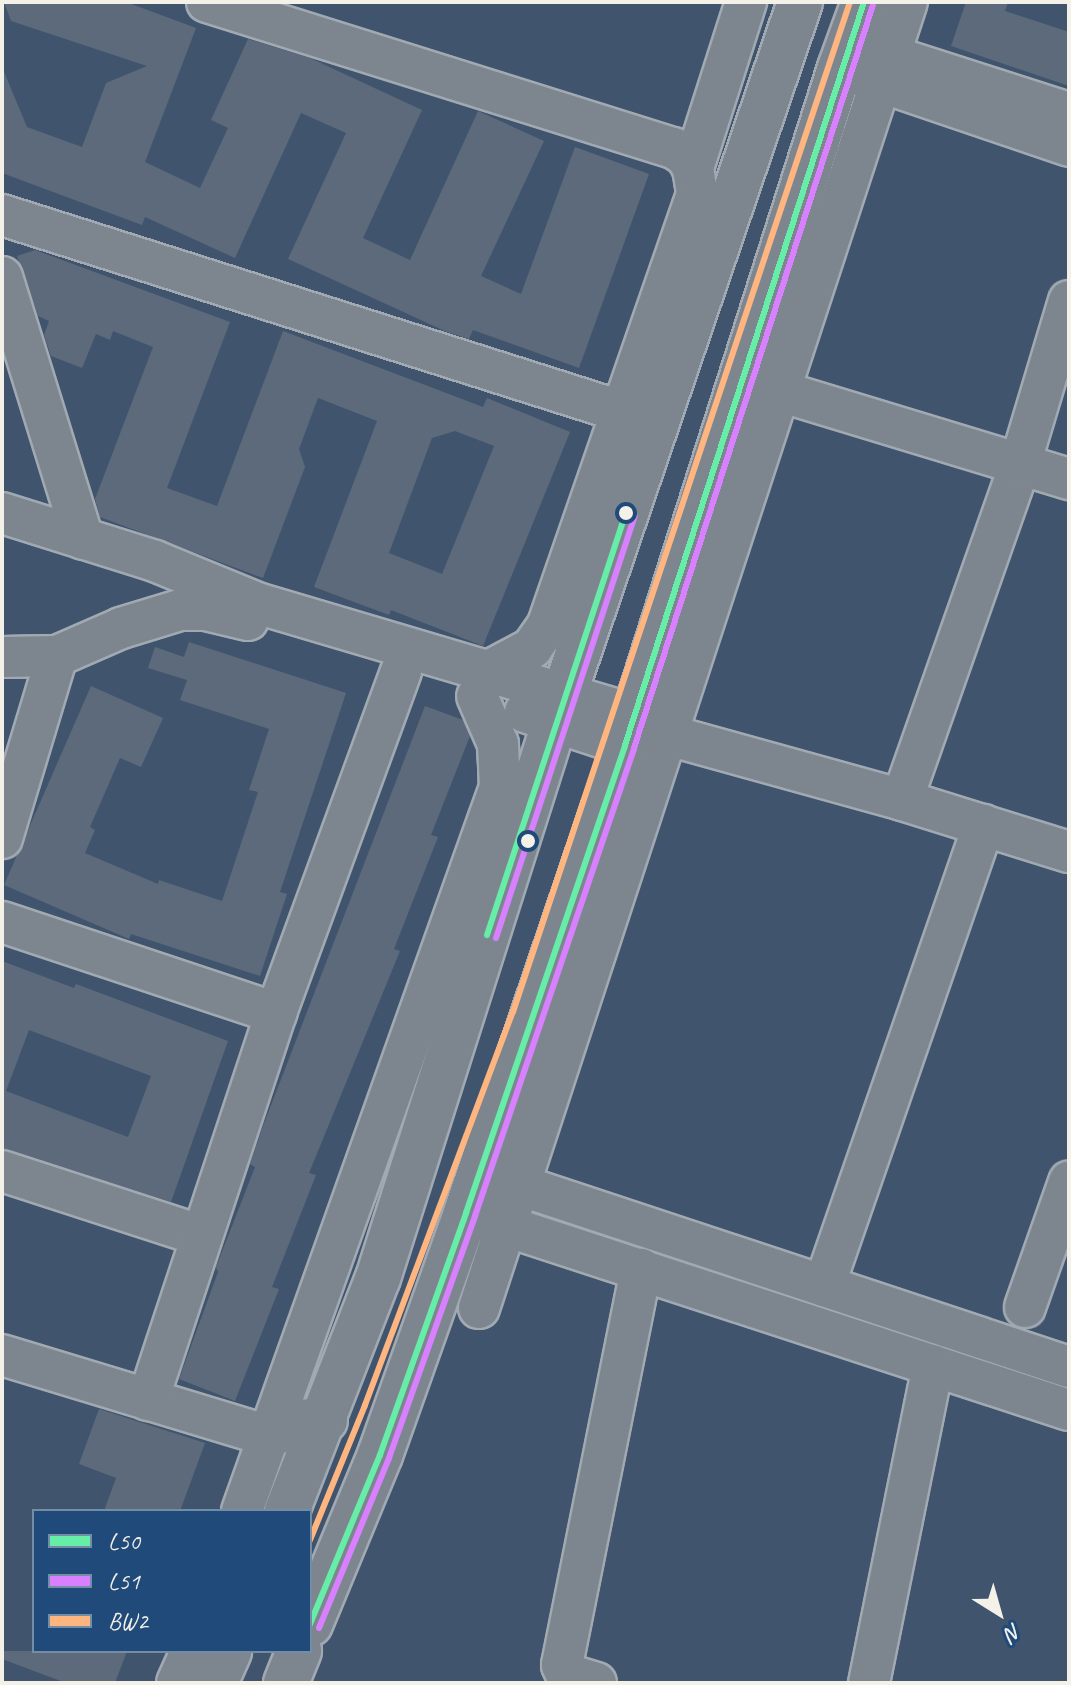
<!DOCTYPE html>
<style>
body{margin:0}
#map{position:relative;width:1071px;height:1685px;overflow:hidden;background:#40556d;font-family:Caveat,sans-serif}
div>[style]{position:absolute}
.building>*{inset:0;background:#5c6a7b}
.roads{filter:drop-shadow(2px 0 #a1aab3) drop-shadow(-2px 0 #a1aab3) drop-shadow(0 2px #a1aab3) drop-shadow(0 -2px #a1aab3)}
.minor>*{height:40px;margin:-20px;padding:0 20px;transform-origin:20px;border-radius:20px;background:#7d868f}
.major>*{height:44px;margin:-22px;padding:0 22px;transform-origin:22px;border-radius:22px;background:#7d868f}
.bus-1>*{height:6px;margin:-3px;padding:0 3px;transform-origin:3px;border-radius:3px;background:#66eda8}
.bus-2>*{height:6px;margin:-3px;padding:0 3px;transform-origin:3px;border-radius:3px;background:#d880ff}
.bus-3>*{height:6px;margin:-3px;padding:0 3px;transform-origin:3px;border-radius:3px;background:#ffb580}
.dots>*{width:22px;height:22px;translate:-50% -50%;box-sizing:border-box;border:4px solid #1f4a7a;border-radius:50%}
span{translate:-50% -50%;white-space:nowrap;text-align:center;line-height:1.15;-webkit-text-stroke:6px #1f4a7a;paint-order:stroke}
.frame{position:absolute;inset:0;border:4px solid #f4f1e8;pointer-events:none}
.legend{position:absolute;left:32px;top:1509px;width:280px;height:144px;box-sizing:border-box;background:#1f4a7a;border:2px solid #748da6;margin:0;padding:10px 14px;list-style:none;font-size:24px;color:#f4f1e8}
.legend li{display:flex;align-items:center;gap:16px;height:40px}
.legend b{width:40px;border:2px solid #748da6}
.north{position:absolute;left:959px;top:1573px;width:80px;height:80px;-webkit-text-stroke:6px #1f4a7a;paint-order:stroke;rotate:143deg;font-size:22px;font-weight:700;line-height:32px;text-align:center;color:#f4f1e8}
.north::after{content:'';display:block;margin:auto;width:28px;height:36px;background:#f4f1e8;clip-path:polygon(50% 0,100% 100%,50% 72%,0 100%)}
</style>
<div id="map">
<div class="building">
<i style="clip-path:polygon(4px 2px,126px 2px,196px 28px,145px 162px,200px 188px,228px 128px,211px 120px,248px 39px,310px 58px,422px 110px,363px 238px,410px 260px,478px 111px,544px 141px,481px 276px,521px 294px,575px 147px,649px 174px,579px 368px,473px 330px,469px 339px,447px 332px,288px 259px,346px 133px,301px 113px,235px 258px,145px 217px,142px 225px,2px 173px,2px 67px,27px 127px,82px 147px,106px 83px,147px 66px,11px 21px)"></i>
<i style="clip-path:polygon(966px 2px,1008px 2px,1005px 11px,1069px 32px,1069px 86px,951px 46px)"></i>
<i style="clip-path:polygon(evenodd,35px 250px,230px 322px,167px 488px,217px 506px,283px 331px,483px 407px,487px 398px,570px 432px,483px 646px,391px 610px,389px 615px,314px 587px,377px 421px,318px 398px,299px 449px,305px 467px,263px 578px,100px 517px,95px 499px,153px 347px,113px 331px,110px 340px,96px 334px,82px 368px,51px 356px,44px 335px,49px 321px,38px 316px,17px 256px,35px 250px,455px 431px,494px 446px,442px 574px,389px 553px,432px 438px,455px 431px)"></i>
<i style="clip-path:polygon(189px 642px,346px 693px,280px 892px,287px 894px,260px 976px,131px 934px,129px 939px,4px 885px,91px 686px,163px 718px,141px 767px,120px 758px,90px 827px,95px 830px,85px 853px,158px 884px,159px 880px,222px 901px,258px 792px,249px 790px,269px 729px,180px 700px,187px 680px,148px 668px,155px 647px,184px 657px)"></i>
<i style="clip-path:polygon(425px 706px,463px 720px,470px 736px,431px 835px,438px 837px,394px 949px,400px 951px,309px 1173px,316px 1175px,272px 1287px,279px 1289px,235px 1401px,179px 1379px,218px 1272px,216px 1267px,255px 1167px,250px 1164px,263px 1126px)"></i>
<i style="clip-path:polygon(evenodd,2px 961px,74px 988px,76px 984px,228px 1041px,171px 1202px,2px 1149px,2px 961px,29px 1030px,151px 1076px,128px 1137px,6px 1091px,29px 1030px)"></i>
<i style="clip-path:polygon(99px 1409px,205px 1443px,180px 1511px,104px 1511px,116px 1478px,79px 1464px)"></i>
<i style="clip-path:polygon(2px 1651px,127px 1651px,115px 1683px,66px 1683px,2px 1659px)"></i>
</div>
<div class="roads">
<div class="minor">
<i style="left:207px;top:2px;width:489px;rotate:17.4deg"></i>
<i style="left:674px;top:148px;width:14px;rotate:34deg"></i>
<i style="left:686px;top:156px;width:14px;rotate:60deg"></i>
<i style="left:693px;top:168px;width:26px;rotate:81deg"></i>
<i style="left:697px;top:194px;width:456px;rotate:109.1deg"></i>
<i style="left:548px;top:625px;width:28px;rotate:125deg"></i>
<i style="left:532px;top:648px;width:51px;rotate:151.9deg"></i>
<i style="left:863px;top:47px;width:216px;rotate:17.8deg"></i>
<i style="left:855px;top:73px;width:226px;rotate:18.8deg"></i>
<i style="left:693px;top:168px;width:174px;rotate:-72.3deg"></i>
<i style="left:2px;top:215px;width:675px;rotate:17.6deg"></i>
<i style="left:2px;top:277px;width:274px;rotate:72.8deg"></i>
<i style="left:779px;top:391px;width:303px;rotate:16.9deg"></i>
<i style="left:2px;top:513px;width:160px;rotate:17.4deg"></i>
<i style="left:155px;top:561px;width:113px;rotate:22.3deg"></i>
<i style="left:260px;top:604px;width:390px;rotate:16.5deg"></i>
<i style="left:2px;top:657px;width:55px;rotate:-1deg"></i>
<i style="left:57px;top:656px;width:70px;rotate:-23.6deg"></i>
<i style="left:121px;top:628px;width:62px;rotate:-17deg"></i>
<i style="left:180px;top:610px;width:26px"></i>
<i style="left:206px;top:610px;width:43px;rotate:13.4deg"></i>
<i style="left:525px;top:712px;width:105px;rotate:18.3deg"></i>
<i style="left:643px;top:728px;width:269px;rotate:15.5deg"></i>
<i style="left:902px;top:800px;width:175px;rotate:17.3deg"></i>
<i style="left:902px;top:800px;width:356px;rotate:-70.6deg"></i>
<i style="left:1020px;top:464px;width:170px;rotate:-73.3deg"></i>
<i style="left:2px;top:838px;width:190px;rotate:-73.2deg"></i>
<i style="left:2px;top:922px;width:289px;rotate:18.4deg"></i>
<i style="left:2px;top:1171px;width:210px;rotate:18deg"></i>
<i style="left:519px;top:1185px;width:579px;rotate:18.31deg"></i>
<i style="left:506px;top:1226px;width:592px;rotate:18.1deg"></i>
<i style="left:824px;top:1286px;width:488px;rotate:-70.9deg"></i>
<i style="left:1025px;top:1307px;width:133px;rotate:-70.6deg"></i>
<i style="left:479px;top:1308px;width:1374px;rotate:-71.86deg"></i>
<i style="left:2px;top:1355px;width:278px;rotate:16.9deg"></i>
<i style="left:148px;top:1400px;width:408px;rotate:-71.7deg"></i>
<i style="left:276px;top:1013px;width:364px;rotate:-69.9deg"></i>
<i style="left:242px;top:1511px;width:769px;rotate:-70.39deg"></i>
<i style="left:500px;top:787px;width:43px;rotate:-92.7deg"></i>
<i style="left:498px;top:744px;width:52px;rotate:-113.6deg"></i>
<i style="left:177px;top:1683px;width:35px;rotate:-66deg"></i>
<i style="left:596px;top:1683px;width:31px;rotate:-163deg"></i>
<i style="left:566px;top:1674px;width:10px;rotate:-114deg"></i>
<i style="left:562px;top:1665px;width:404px;rotate:-78.7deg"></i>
<i style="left:869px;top:1683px;width:324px;rotate:-78.6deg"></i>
</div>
<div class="major">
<i style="left:466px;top:1213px;width:42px;rotate:18deg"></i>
<i style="left:268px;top:1436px;width:34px;rotate:-24deg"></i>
<i style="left:299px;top:1422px;width:26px;rotate:-4deg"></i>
<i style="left:287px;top:1511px;width:250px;rotate:-68.7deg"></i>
<i style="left:378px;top:1278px;width:584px;rotate:-72.37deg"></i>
<i style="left:555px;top:721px;width:760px;rotate:-71.18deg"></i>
<i style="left:310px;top:1624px;width:183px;rotate:-67.5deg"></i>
<i style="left:380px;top:1455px;width:257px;rotate:-70.4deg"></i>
<i style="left:466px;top:1213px;width:494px;rotate:-71.2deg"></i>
<i style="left:625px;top:745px;width:710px;rotate:-72.38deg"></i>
<i style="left:840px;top:68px;width:70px;rotate:-70deg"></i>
<i style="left:215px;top:1683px;width:35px;rotate:-66deg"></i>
<i style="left:286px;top:1683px;width:35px;rotate:-68deg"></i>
</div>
</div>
<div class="bus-1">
<i style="left:487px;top:935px;width:444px;rotate:-71.8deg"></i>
<i style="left:310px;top:1624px;width:183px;rotate:-67.5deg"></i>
<i style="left:380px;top:1455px;width:257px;rotate:-70.4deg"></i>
<i style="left:466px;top:1213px;width:494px;rotate:-71.2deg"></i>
<i style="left:625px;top:745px;width:780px;rotate:-72.17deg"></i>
</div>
<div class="bus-2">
<i style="left:496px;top:938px;width:444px;rotate:-71.8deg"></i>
<i style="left:319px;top:1628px;width:184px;rotate:-67.6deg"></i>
<i style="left:389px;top:1458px;width:257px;rotate:-70.4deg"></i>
<i style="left:475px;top:1216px;width:494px;rotate:-71.2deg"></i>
<i style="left:634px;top:748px;width:780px;rotate:-72.17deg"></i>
</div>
<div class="bus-3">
<i style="left:310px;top:1540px;width:146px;rotate:-67.8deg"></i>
<i style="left:365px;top:1405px;width:420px;rotate:-69.4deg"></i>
<i style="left:513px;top:1012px;width:1065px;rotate:-71.55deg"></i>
</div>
<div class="dots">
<i style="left:626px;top:513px;background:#f4f1e8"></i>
<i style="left:528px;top:841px;background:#f4f1e8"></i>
</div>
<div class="frame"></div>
<ul class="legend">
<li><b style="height:10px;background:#66eda8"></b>L50</li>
<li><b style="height:10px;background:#d880ff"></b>L51</li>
<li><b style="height:10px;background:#ffb580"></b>BW2</li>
</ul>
<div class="north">N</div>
</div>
